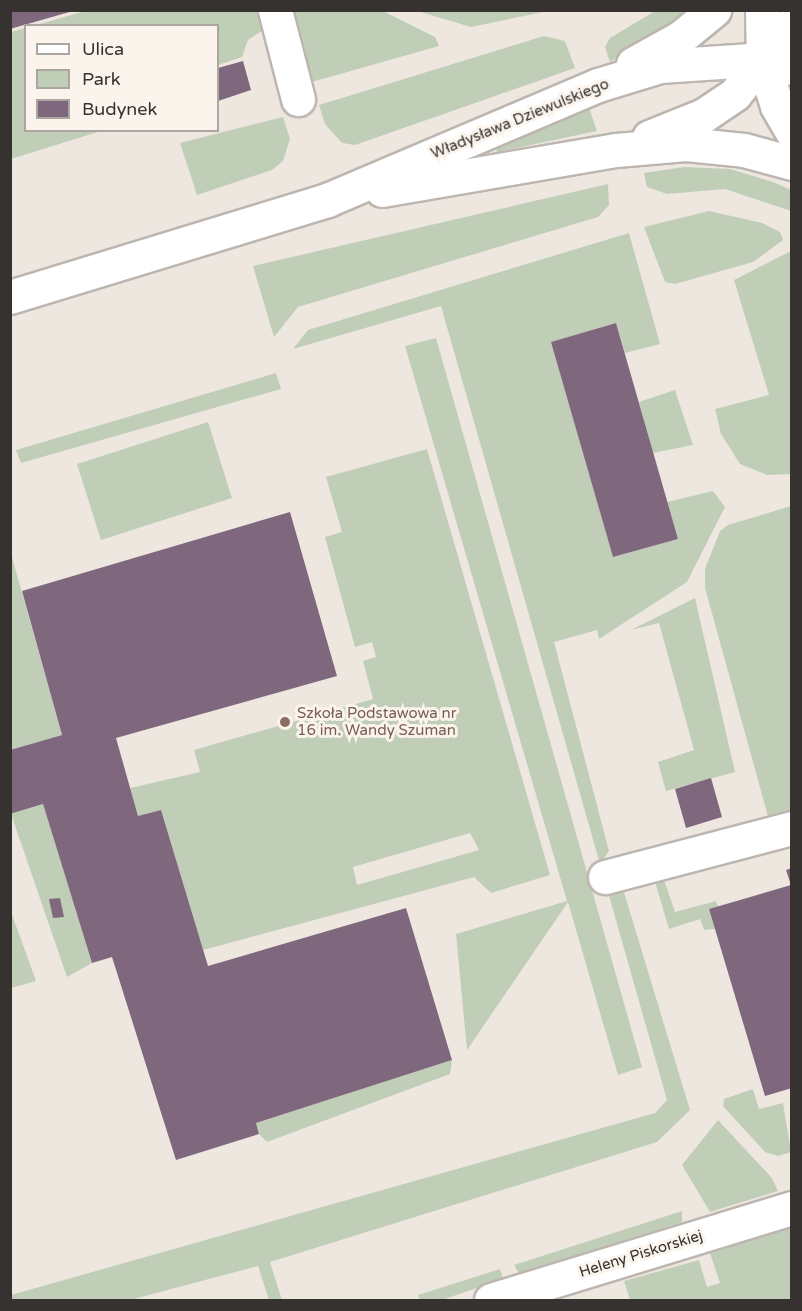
<!DOCTYPE html>
<meta charset="utf-8">
<style>
body{margin:0}
#map{position:relative;width:802px;height:1311px;overflow:hidden;background:#eee7e0;font-family:"Varela Round",sans-serif}
div>[style]{position:absolute}
.green>*{inset:0;background:#c0ceb8}
.building>*{inset:0;background:#7f687e}
.roads{filter:drop-shadow(2px 0 #bdb6b0) drop-shadow(-2px 0 #bdb6b0) drop-shadow(0 2px #bdb6b0) drop-shadow(0 -2px #bdb6b0)}
.minor>*{height:33px;margin:-16.5px;padding:0 16.5px;transform-origin:16.5px;border-radius:16.5px;background:#fff}
.dots>*{width:16px;height:16px;translate:-50% -50%;box-sizing:border-box;border:3px solid #fbf4ed;border-radius:50%}
span{translate:-50% -50%;white-space:nowrap;text-align:center;line-height:1.15;-webkit-text-stroke:6px #fbf4ed;paint-order:stroke}
.street-label{font-size:15px;color:#35322f}
.education-label{font-size:15px;color:#785e54}
.left{translate:0 -50%;text-align:left}
.frame{position:absolute;inset:0;border:12px solid #35322f;pointer-events:none}
.legend{position:absolute;left:24px;top:24px;width:195px;height:108px;box-sizing:border-box;background:#fbf4ed;border:2px solid #aca6a1;margin:0;padding:8px 10px;list-style:none;font-size:18px;color:#35322f}
.legend li{display:flex;align-items:center;gap:12px;height:30px}
.legend b{width:30px;border:2px solid #aca6a1}
</style>
<div id="map">
<div class="green">
<i style="clip-path:polygon(259px 10px,263px 30px,248px 40px,242px 57px,218px 65px,218px 26px,33px 26px,85px 11px)"></i>
<i style="clip-path:polygon(294px 11px,383px 11px,435px 37px,439px 46px,312px 82px)"></i>
<i style="clip-path:polygon(417px 11px,548px 11px,471px 27px)"></i>
<i style="clip-path:polygon(655px 11px,687px 11px,665px 30px,610px 62px,605px 47px,610px 38px)"></i>
<i style="clip-path:polygon(25px 28px,26px 130px,101px 131px,11px 159px,11px 32px)"></i>
<i style="clip-path:polygon(544px 36px,565px 41px,575px 68px,355px 145px,342px 143px,325px 124px,319px 105px)"></i>
<i style="clip-path:polygon(588px 105px,597px 131px,497px 152px,494px 140px)"></i>
<i style="clip-path:polygon(283px 117px,290px 139px,283px 161px,272px 170px,197px 195px,180px 143px)"></i>
<i style="clip-path:polygon(684px 167px,730px 169px,773px 182px,791px 190px,791px 211px,725px 189px,667px 194px,647px 187px,644px 173px)"></i>
<i style="clip-path:polygon(608px 184px,609px 205px,598px 217px,298px 307px,274px 337px,253px 266px)"></i>
<i style="clip-path:polygon(709px 211px,762px 223px,780px 232px,783px 240px,753px 262px,675px 284px,665px 282px,644px 227px)"></i>
<i style="clip-path:polygon(629px 233px,660px 344px,625px 353px,616px 323px,552px 342px,613px 557px,678px 539px,667px 502px,713px 491px,725px 507px,687px 582px,599px 639px,597px 630px,554px 642px,609px 851px,600px 864px,441px 306px,293px 349px,308px 330px)"></i>
<i style="clip-path:polygon(791px 251px,791px 474px,767px 475px,740px 464px,721px 434px,715px 409px,769px 395px,734px 280px)"></i>
<i style="clip-path:polygon(436px 338px,642px 1067px,618px 1075px,568px 902px,467px 1050px,456px 934px,567px 901px,405px 346px)"></i>
<i style="clip-path:polygon(276px 373px,281px 389px,21px 463px,16px 450px)"></i>
<i style="clip-path:polygon(675px 390px,693px 445px,653px 453px,639px 402px)"></i>
<i style="clip-path:polygon(208px 422px,232px 498px,101px 540px,77px 464px)"></i>
<i style="clip-path:polygon(evenodd,427px 449px,550px 875px,491px 893px,474px 877px,203px 950px,161px 810px,138px 816px,130px 788px,200px 772px,194px 750px,373px 699px,363px 661px,376px 657px,372px 642px,355px 647px,325px 537px,342px 532px,326px 477px,427px 449px,470px 833px,479px 850px,357px 885px,353px 867px,470px 833px)"></i>
<i style="clip-path:polygon(791px 506px,791px 813px,769px 820px,705px 588px,705px 569px,720px 531px,728px 525px)"></i>
<i style="clip-path:polygon(10px 550px,62px 735px,10px 750px)"></i>
<i style="clip-path:polygon(695px 598px,735px 772px,666px 791px,658px 762px,694px 750px,659px 623px,631px 630px)"></i>
<i style="clip-path:polygon(43px 804px,92px 963px,67px 977px,11px 814px)"></i>
<i style="clip-path:polygon(662px 874px,675px 912px,716px 901px,718px 907px,709px 909px,715px 929px,704px 930px,700px 919px,669px 929px,653px 875px)"></i>
<i style="clip-path:polygon(623px 889px,690px 1110px,657px 1142px,270px 1262px,282px 1300px,269px 1300px,258px 1266px,130px 1300px,11px 1300px,11px 1295px,655px 1113px,667px 1100px,608px 892px)"></i>
<i style="clip-path:polygon(10px 909px,36px 981px,11px 988px,10px 988px)"></i>
<i style="clip-path:polygon(452px 1060px,450px 1074px,267px 1142px,259px 1134px,256px 1123px)"></i>
<i style="clip-path:polygon(753px 1089px,759px 1109px,783px 1103px,791px 1152px,778px 1156px,765px 1152px,723px 1106px,724px 1099px)"></i>
<i style="clip-path:polygon(718px 1120px,772px 1178px,778px 1191px,710px 1212px,682px 1165px)"></i>
<i style="clip-path:polygon(682px 1211px,682px 1222px,520px 1275px,514px 1265px)"></i>
<i style="clip-path:polygon(791px 1228px,791px 1300px,630px 1300px,624px 1281px,699px 1260px,707px 1287px,720px 1283px,710px 1253px)"></i>
<i style="clip-path:polygon(500px 1269px,503px 1279px,442px 1300px,420px 1300px,418px 1295px)"></i>
</div>
<div class="building">
<i style="clip-path:polygon(10px 10px,73px 10px,73px 11px,10px 29px)"></i>
<i style="clip-path:polygon(243px 61px,251px 90px,218px 101px,218px 68px)"></i>
<i style="clip-path:polygon(616px 323px,678px 539px,613px 557px,551px 342px)"></i>
<i style="clip-path:polygon(290px 512px,337px 676px,116px 738px,138px 816px,161px 810px,208px 966px,406px 908px,452px 1060px,256px 1123px,259px 1134px,176px 1160px,112px 957px,92px 963px,43px 804px,10px 814px,10px 750px,62px 735px,22px 591px)"></i>
<i style="clip-path:polygon(711px 778px,722px 817px,686px 828px,675px 789px)"></i>
<i style="clip-path:polygon(792px 868px,792px 1088px,765px 1096px,709px 909px,791px 885px,786px 870px)"></i>
<i style="clip-path:polygon(60px 898px,64px 917px,53px 918px,49px 899px)"></i>
</div>
<div class="roads">
<div class="minor">
<i style="left:275px;top:10px;width:92px;rotate:75.5deg"></i>
<i style="left:762px;top:10px;width:52px;rotate:88.9deg"></i>
<i style="left:763px;top:62px;width:46px;rotate:72.3deg"></i>
<i style="left:777px;top:106px;width:30px;rotate:60deg"></i>
<i style="left:633px;top:64px;width:55px;rotate:-29.4deg"></i>
<i style="left:681px;top:37px;width:43px;rotate:-39.3deg"></i>
<i style="left:649px;top:137px;width:59px;rotate:-21.8deg"></i>
<i style="left:704px;top:115px;width:37px;rotate:-34deg"></i>
<i style="left:735px;top:94px;width:92px;rotate:-51.6deg"></i>
<i style="left:382px;top:190px;width:237px;rotate:-9.7deg"></i>
<i style="left:616px;top:150px;width:70px;rotate:-4.9deg"></i>
<i style="left:686px;top:144px;width:58px;rotate:5.9deg"></i>
<i style="left:744px;top:150px;width:50px;rotate:15.2deg"></i>
<i style="left:10px;top:297px;width:332px;rotate:-17deg"></i>
<i style="left:327px;top:200px;width:294px;rotate:-23deg"></i>
<i style="left:598px;top:85px;width:65px;rotate:-17deg"></i>
<i style="left:660px;top:66px;width:91px;rotate:-3.8deg"></i>
<i style="left:751px;top:60px;width:42px;rotate:11deg"></i>
<i style="left:605px;top:877px;width:193px;rotate:-14.7deg"></i>
<i style="left:491px;top:1300px;width:315px;rotate:-17deg"></i>
</div>
</div>
<div class="dots">
<i style="left:285px;top:722px;background:#8d6e63"></i>
</div>
<div class="street-label">
<span style="left:520px;top:119px;rotate:-22deg">Władysława Dziewulskiego</span>
<span style="left:641px;top:1254px;rotate:-17deg">Heleny Piskorskiej</span>
</div>
<div class="education-label">
<span class="left" style="left:297px;top:722px">Szkoła Podstawowa nr<br>16 im. Wandy Szuman</span>
</div>
<div class="frame"></div>
<ul class="legend">
<li><b style="height:8px;background:#fff"></b>Ulica</li>
<li><b style="height:16px;background:#c0ceb8"></b>Park</li>
<li><b style="height:16px;background:#7f687e"></b>Budynek</li>
</ul>
</div>
